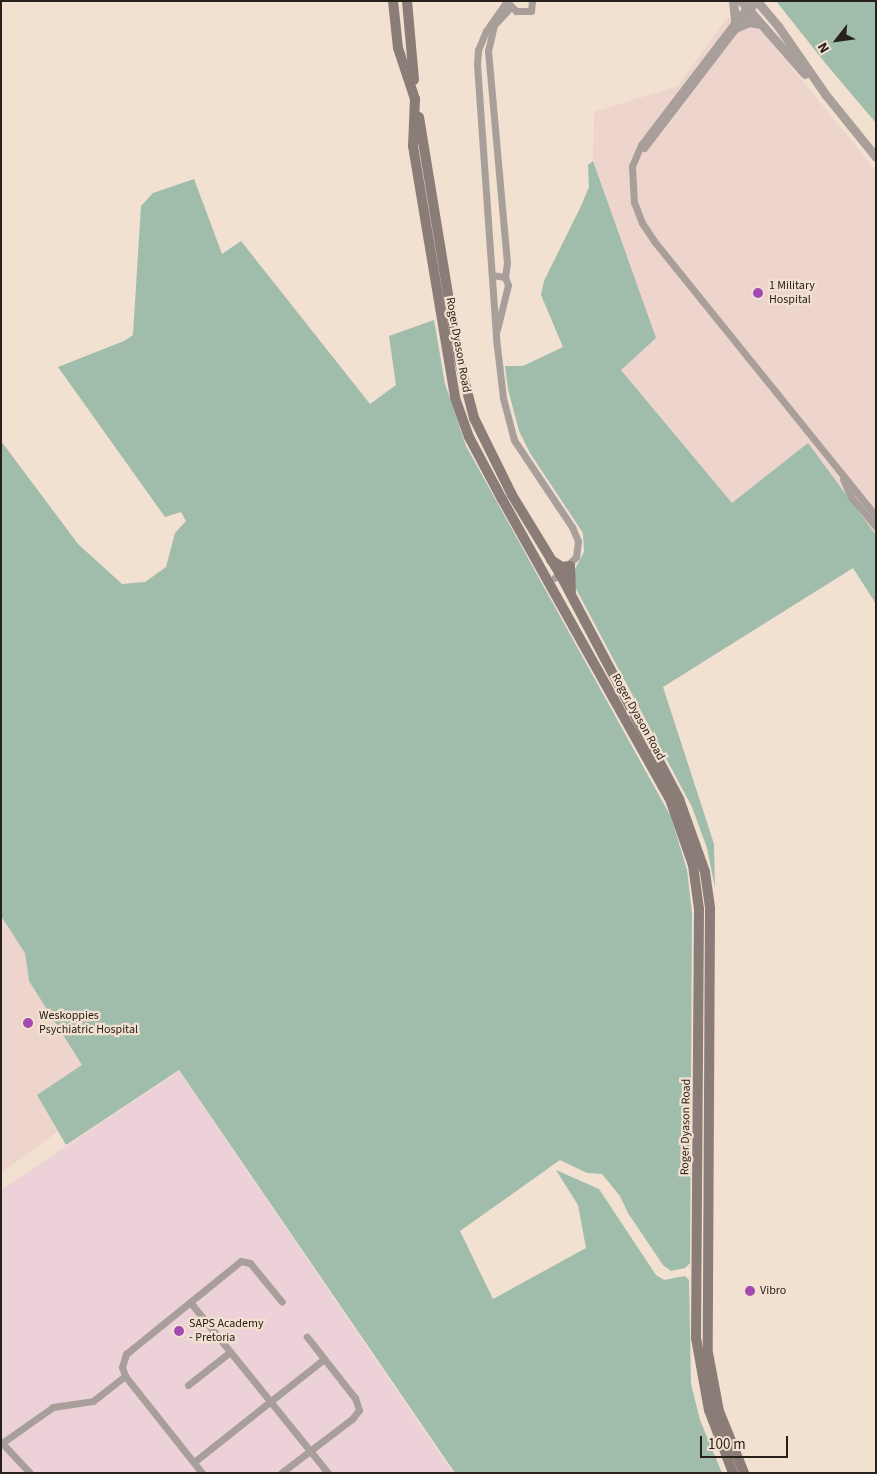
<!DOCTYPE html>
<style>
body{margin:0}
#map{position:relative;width:877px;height:1474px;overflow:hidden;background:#f2e0d0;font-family:"Source Sans 3",sans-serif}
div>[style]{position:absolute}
.education>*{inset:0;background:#ecd2d8}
.medical>*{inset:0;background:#edd4cc}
.green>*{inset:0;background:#a0bcab}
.minor>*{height:7px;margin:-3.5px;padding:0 3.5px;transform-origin:3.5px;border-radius:3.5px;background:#a89e9a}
.tertiary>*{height:9px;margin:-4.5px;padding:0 4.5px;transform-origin:4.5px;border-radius:4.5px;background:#a89e9a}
.secondary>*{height:10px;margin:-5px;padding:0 5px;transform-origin:5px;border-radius:5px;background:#8a7c76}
.dots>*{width:14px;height:14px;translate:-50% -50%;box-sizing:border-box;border:2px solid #f2e0d0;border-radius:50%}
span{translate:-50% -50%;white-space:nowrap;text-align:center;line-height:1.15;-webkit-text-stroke:4.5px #f2e0d0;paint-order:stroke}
.poi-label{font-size:12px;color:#28211b}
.left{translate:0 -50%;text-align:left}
.street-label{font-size:12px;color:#28211b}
.frame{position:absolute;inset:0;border:2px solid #28211b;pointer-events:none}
.north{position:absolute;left:812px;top:15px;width:50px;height:50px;-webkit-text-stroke:4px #f2e0d0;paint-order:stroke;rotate:240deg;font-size:14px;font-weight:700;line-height:20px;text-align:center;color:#28211b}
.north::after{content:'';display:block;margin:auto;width:18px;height:22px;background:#28211b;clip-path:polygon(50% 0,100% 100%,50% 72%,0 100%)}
.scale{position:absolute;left:700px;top:1436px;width:88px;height:22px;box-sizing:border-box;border:2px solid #28211b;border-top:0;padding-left:6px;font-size:15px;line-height:18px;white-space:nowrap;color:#28211b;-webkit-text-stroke:4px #f2e0d0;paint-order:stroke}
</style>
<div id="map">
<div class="education">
<i style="clip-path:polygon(179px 1071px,453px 1473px,1px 1473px,1px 1190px)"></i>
</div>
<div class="medical">
<i style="clip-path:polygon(727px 18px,757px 25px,876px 171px,876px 535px,857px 511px,732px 503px,621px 369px,655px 338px,593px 161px,594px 112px,678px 86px)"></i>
<i style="clip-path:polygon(1px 916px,25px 953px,29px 981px,83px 1066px,37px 1095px,57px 1132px,1px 1173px)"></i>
</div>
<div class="green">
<i style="clip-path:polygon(776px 1px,876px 1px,876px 123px,826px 64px)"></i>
<i style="clip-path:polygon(593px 161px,656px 338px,621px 370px,732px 503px,808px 443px,876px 535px,876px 604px,853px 568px,663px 687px,714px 844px,715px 888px,707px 848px,692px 807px,574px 585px,573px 573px,584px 552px,583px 533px,530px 453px,519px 431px,508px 389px,505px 366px,523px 366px,563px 347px,541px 295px,544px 281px,581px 206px,589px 187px,588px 165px)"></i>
<i style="clip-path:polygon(194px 179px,222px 254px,241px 241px,370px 404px,396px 385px,389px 336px,434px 320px,445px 384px,466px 446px,671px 817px,687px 870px,692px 913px,690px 1263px,685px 1268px,671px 1271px,663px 1265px,628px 1213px,620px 1196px,602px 1174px,587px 1173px,560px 1160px,460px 1231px,493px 1299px,586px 1248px,578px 1205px,556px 1170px,599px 1189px,656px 1275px,664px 1280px,685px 1276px,689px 1280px,691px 1384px,700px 1420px,722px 1473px,455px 1473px,179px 1070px,66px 1145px,37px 1095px,82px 1065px,29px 981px,25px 953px,1px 916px,1px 441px,78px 544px,122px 584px,145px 582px,166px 567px,175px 533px,186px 521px,181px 512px,165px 517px,58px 367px,124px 341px,133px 335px,141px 206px,153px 193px)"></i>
</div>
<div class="minor">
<i style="left:507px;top:1px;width:37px;rotate:125deg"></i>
<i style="left:486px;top:31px;width:21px;rotate:113deg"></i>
<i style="left:478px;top:50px;width:14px;rotate:94deg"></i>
<i style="left:477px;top:64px;width:275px;rotate:86deg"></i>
<i style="left:496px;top:338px;width:60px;rotate:83.3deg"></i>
<i style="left:503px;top:398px;width:43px;rotate:75.3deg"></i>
<i style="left:514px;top:440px;width:105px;rotate:56.3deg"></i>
<i style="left:572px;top:527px;width:15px;rotate:67deg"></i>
<i style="left:578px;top:541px;width:16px;rotate:97deg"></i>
<i style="left:576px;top:557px;width:30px;rotate:136deg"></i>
<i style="left:751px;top:1px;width:181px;rotate:127.4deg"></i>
<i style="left:641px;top:145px;width:23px;rotate:113deg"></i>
<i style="left:632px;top:166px;width:36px;rotate:87deg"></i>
<i style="left:634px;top:202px;width:22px;rotate:69deg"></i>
<i style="left:642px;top:223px;width:22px;rotate:56deg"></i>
<i style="left:654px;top:241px;width:353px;rotate:51.1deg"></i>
<i style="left:509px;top:4px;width:10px;rotate:45deg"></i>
<i style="left:516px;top:11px;width:15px"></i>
<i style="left:531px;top:11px;width:10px;rotate:-84deg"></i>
<i style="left:644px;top:148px;width:185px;rotate:-52.5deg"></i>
<i style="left:492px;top:275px;width:13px;rotate:9deg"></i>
<i style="left:505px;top:277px;width:14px;rotate:-82deg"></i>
<i style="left:507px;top:263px;width:213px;rotate:-95.1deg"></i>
<i style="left:488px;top:51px;width:27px;rotate:-77deg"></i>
<i style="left:494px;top:25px;width:25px;rotate:-47deg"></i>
<i style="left:497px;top:330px;width:46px;rotate:-76.3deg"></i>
<i style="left:508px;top:285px;width:9px;rotate:-111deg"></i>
<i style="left:843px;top:479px;width:20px;rotate:66deg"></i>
<i style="left:851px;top:497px;width:39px;rotate:50deg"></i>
<i style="left:190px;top:1302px;width:220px;rotate:51.1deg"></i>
<i style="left:188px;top:1385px;width:53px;rotate:-38.2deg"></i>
<i style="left:1px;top:1442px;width:42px;rotate:46.9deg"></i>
<i style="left:2px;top:1443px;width:62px;rotate:-35.2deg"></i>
<i style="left:53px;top:1407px;width:40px;rotate:-8.5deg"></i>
<i style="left:93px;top:1401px;width:41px;rotate:-38deg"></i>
<i style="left:194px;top:1462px;width:166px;rotate:-38.4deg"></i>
<i style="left:202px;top:1473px;width:124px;rotate:-128.4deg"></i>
<i style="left:125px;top:1376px;width:9px;rotate:-108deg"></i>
<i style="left:122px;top:1367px;width:14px;rotate:-73deg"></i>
<i style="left:126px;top:1354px;width:148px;rotate:-39deg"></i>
<i style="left:241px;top:1261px;width:9px;rotate:13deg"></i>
<i style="left:250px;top:1263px;width:50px;rotate:50.6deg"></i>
<i style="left:281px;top:1473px;width:89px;rotate:-37.3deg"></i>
<i style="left:352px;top:1419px;width:11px;rotate:-52deg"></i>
<i style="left:359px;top:1410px;width:13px;rotate:-108deg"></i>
<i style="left:355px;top:1398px;width:78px;rotate:-128.2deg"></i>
</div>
<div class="tertiary">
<i style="left:733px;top:1px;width:19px;rotate:84deg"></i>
<i style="left:741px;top:1px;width:97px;rotate:48.8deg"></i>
<i style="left:757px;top:1px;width:33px;rotate:50deg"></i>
<i style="left:778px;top:26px;width:83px;rotate:55.3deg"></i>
<i style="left:825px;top:94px;width:81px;rotate:51deg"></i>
<i style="left:735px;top:28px;width:15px;rotate:-23deg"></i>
<i style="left:749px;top:22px;width:11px;rotate:10deg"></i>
</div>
<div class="secondary">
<i style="left:393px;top:1px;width:47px;rotate:83.9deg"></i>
<i style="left:398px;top:48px;width:54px;rotate:71.6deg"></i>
<i style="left:415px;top:99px;width:47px;rotate:92.4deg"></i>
<i style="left:413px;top:146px;width:255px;rotate:80.5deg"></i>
<i style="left:455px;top:398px;width:41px;rotate:70.3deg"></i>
<i style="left:469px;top:437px;width:70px;rotate:62deg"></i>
<i style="left:502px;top:499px;width:347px;rotate:60.8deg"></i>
<i style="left:671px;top:802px;width:67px;rotate:70.8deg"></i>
<i style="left:693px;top:865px;width:44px;rotate:82.2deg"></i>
<i style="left:699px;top:909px;width:429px;rotate:90.4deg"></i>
<i style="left:696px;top:1338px;width:73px;rotate:79.8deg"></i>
<i style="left:709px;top:1410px;width:67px;rotate:69.1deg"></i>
<i style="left:407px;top:1px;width:79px;rotate:84.9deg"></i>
<i style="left:419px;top:117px;width:246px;rotate:80.7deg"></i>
<i style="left:459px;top:360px;width:60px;rotate:75.5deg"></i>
<i style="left:474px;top:418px;width:86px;rotate:63.7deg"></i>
<i style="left:512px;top:495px;width:92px;rotate:58.7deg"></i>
<i style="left:560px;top:574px;width:255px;rotate:62.1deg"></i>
<i style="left:679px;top:799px;width:77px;rotate:70.4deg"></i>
<i style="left:705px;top:872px;width:37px;rotate:82deg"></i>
<i style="left:710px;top:909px;width:444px;rotate:90.3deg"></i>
<i style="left:708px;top:1353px;width:59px;rotate:79.3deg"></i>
<i style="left:719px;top:1411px;width:67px;rotate:68deg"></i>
<i style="left:551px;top:560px;width:13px;rotate:32deg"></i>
<i style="left:562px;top:567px;width:8px;rotate:-7deg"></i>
<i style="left:570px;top:566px;width:25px;rotate:88deg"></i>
</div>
<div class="dots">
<i style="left:758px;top:293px;background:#a448b2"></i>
<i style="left:28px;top:1023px;background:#a448b2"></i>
<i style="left:750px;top:1291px;background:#a448b2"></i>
<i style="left:179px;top:1331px;background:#a448b2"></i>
</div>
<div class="poi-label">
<span class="left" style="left:769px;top:293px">1 Military<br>Hospital</span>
<span class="left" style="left:39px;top:1023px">Weskoppies<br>Psychiatric Hospital</span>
<span class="left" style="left:760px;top:1291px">Vibro</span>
<span class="left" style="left:189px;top:1331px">SAPS Academy<br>- Pretoria</span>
</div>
<div class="street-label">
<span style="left:458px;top:345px;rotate:80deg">Roger Dyason Road</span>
<span style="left:638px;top:717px;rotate:61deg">Roger Dyason Road</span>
<span style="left:686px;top:1127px;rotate:-89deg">Roger Dyason Road</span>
</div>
<div class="frame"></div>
<div class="north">N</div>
<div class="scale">100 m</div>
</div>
